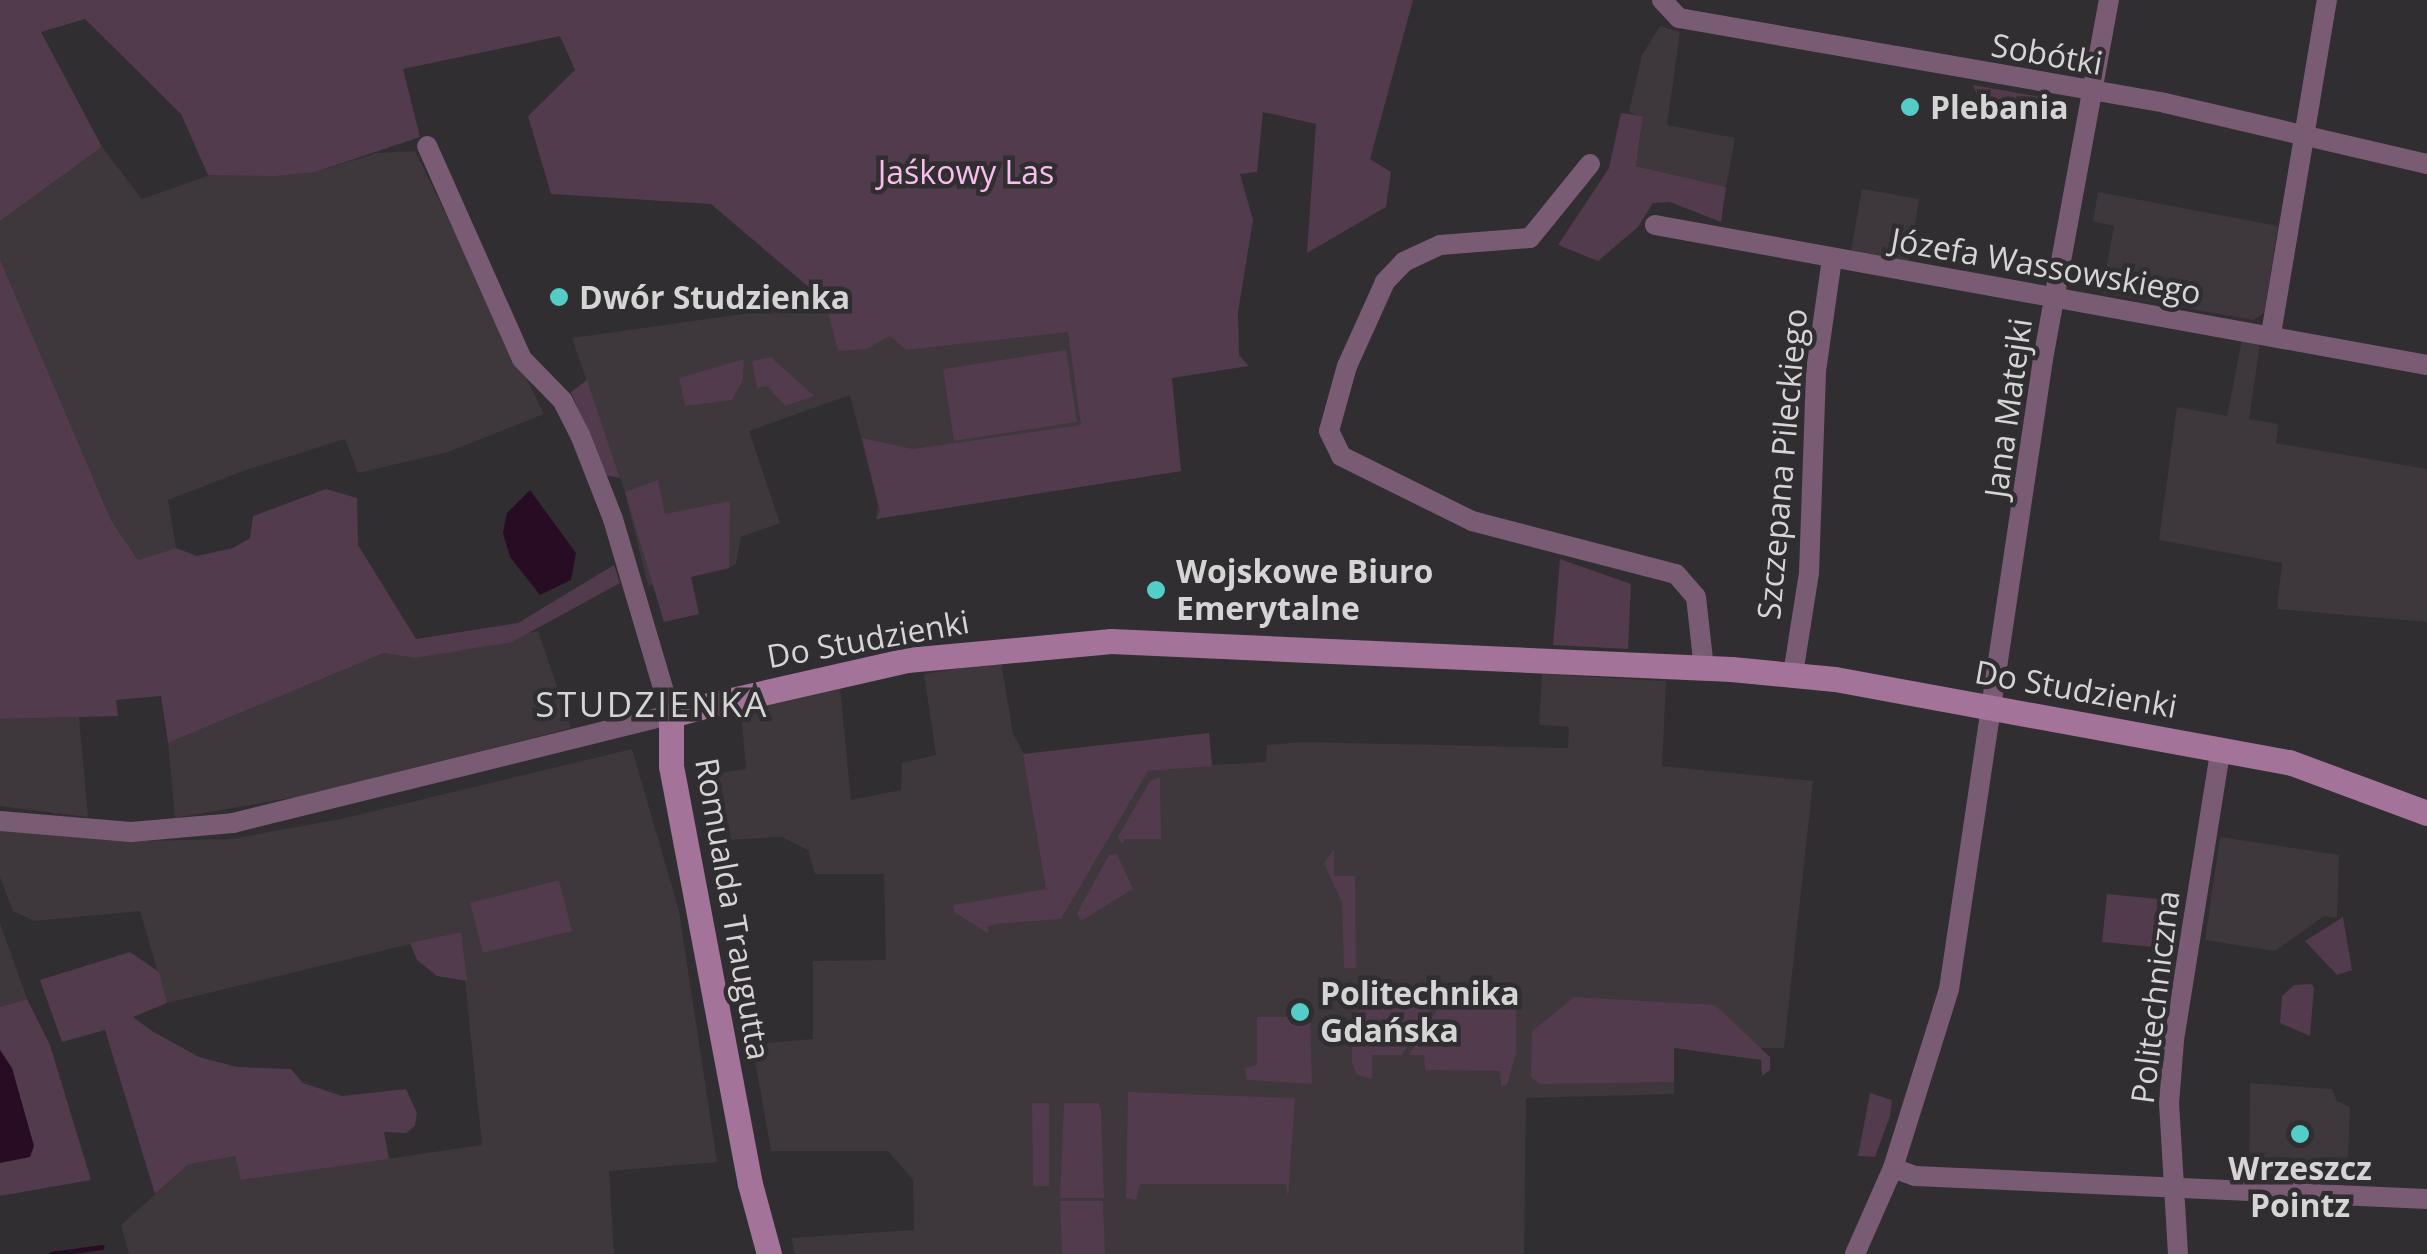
<!DOCTYPE html>
<meta charset="utf-8">
<style>
body{margin:0}
#map{position:relative;width:2427px;height:1254px;overflow:hidden;background:#302e30;font-family:"Open Sans",sans-serif}
div>[style]{position:absolute}
.built>*{inset:0;background:#3e373c}
.green>*{inset:0;background:#513b4c}
.water>*{inset:0;background:#280c24}
.stream>*{height:5px;margin:-2.5px;padding:0 2.5px;transform-origin:2.5px;border-radius:2.5px;background:#280c24}
.minor>*{height:20px;margin:-10px;padding:0 10px;transform-origin:10px;border-radius:10px;background:#7a5b74}
.secondary>*{height:25px;margin:-12.5px;padding:0 12.5px;transform-origin:12.5px;border-radius:12.5px;background:#a4739a}
.dots>*{width:28px;height:28px;translate:-50% -50%;box-sizing:border-box;border:5px solid #302e30;border-radius:50%}
span{translate:-50% -50%;white-space:nowrap;text-align:center;line-height:1.15;-webkit-text-stroke:9px #302e30;paint-order:stroke}
.street-label{font-size:32px;color:#d6d5d6}
.poi-label{font-size:32px;color:#d6d5d6;font-weight:700}
.left{translate:0 -50%;text-align:left}
.park-label{font-size:32px;color:#f8bdec}
.neighbourhood-label{font-size:35px;color:#d6d5d6;letter-spacing:2.5px}
</style>
<div id="map">
<div class="built">
<i style="clip-path:polygon(1660px 26px,1680px 32px,1667px 125px,1735px 138px,1726px 187px,1636px 166px,1643px 117px,1629px 112px,1642px 55px)"></i>
<i style="clip-path:polygon(102px 147px,142px 199px,216px 173px,315px 172px,378px 153px,415px 151px,544px 414px,448px 452px,358px 473px,345px 439px,243px 471px,168px 500px,176px 548px,138px 560px,111px 520px,0 259px,0 221px)"></i>
<i style="clip-path:polygon(1862px 189px,1919px 199px,1909px 261px,1851px 250px)"></i>
<i style="clip-path:polygon(2098px 192px,2278px 226px,2264px 313px,2253px 320px,2102px 293px,2114px 226px,2093px 221px)"></i>
<i style="clip-path:polygon(849px 299px,906px 350px,1068px 331px,1181px 471px,876px 519px,878px 504px,850px 395px,749px 431px,780px 523px,741px 537px,736px 564px,729px 568px,648px 586px,625px 492px,572px 338px)"></i>
<i style="clip-path:polygon(2242px 340px,2260px 344px,2249px 419px,2278px 424px,2276px 443px,2427px 469px,2427px 622px,2277px 609px,2282px 563px,2159px 540px,2177px 407px,2227px 416px)"></i>
<i style="clip-path:polygon(538px 631px,571px 728px,331px 791px,175px 818px,168px 743px,384px 653px,415px 658px)"></i>
<i style="clip-path:polygon(1001px 661px,1013px 734px,1024px 754px,1209px 733px,1212px 765px,1266px 762px,1267px 745px,1303px 742px,1568px 748px,1569px 727px,1539px 725px,1542px 674px,1666px 681px,1662px 766px,1813px 781px,1784px 1048px,1674px 1048px,1674px 1094px,1526px 1098px,1524px 1254px,795px 1254px,791px 1238px,914px 1230px,913px 1180px,888px 1151px,771px 1151px,752px 1044px,813px 1039px,813px 961px,886px 960px,884px 874px,815px 874px,808px 850px,782px 837px,709px 841px,699px 776px,746px 769px,741px 710px,840px 688px,851px 800px,901px 790px,902px 763px,936px 755px,924px 674px)"></i>
<i style="clip-path:polygon(79px 717px,88px 817px,0 806px,0 719px)"></i>
<i style="clip-path:polygon(632px 749px,679px 911px,717px 1162px,609px 1171px,614px 1254px,129px 1254px,121px 1225px,189px 1164px,236px 1155px,242px 1180px,482px 1145px,460px 932px,167px 1003px,140px 911px,34px 921px,13px 911px,0 877px,0 830px,134px 841px,231px 839px,341px 819px)"></i>
<i style="clip-path:polygon(2220px 837px,2339px 855px,2337px 918px,2324px 916px,2275px 951px,2205px 940px)"></i>
<i style="clip-path:polygon(0 923px,27px 999px,0 1007px)"></i>
<i style="clip-path:polygon(2250px 1083px,2332px 1089px,2337px 1101px,2350px 1107px,2347px 1179px,2249px 1175px)"></i>
</div>
<div class="green">
<i style="clip-path:polygon(0 0,1413px 0,1370px 159px,1391px 172px,1386px 207px,1307px 253px,1316px 124px,1263px 112px,1257px 172px,1240px 174px,1253px 220px,1238px 312px,1239px 355px,1249px 366px,1172px 378px,1181px 471px,876px 519px,880px 512px,862px 438px,913px 449px,1081px 425px,1068px 332px,906px 350px,890px 336px,866px 349px,838px 351px,825px 301px,711px 204px,551px 194px,528px 116px,575px 70px,560px 36px,403px 69px,420px 137px,315px 172px,275px 176px,208px 175px,181px 114px,85px 19px,41px 32px,102px 147px,0 221px)"></i>
<i style="clip-path:polygon(1973px 85px,2058px 100px,2035px 112px,1980px 103px)"></i>
<i style="clip-path:polygon(1621px 113px,1643px 116px,1636px 166px,1726px 187px,1721px 222px,1670px 202px,1653px 203px,1638px 227px,1598px 261px,1558px 245px,1609px 168px)"></i>
<i style="clip-path:polygon(0 259px,111px 520px,138px 560px,176px 548px,197px 556px,233px 548px,250px 538px,253px 516px,326px 489px,357px 498px,358px 545px,416px 639px,518px 623px,614px 565px,620px 583px,512px 642px,415px 658px,384px 653px,168px 743px,161px 696px,116px 700px,118px 716px,0 719px)"></i>
<i style="clip-path:polygon(1066px 350px,1077px 422px,954px 441px,943px 369px)"></i>
<i style="clip-path:polygon(771px 357px,814px 396px,785px 406px,767px 386px,757px 388px,752px 361px)"></i>
<i style="clip-path:polygon(744px 359px,743px 380px,732px 400px,685px 406px,679px 378px)"></i>
<i style="clip-path:polygon(587px 380px,620px 478px,605px 475px,571px 392px)"></i>
<i style="clip-path:polygon(658px 480px,665px 514px,730px 501px,729px 568px,691px 577px,699px 614px,664px 622px,625px 492px)"></i>
<i style="clip-path:polygon(1560px 559px,1631px 584px,1628px 649px,1553px 645px)"></i>
<i style="clip-path:polygon(1209px 733px,1212px 766px,1148px 771px,1061px 919px,995px 924px,987px 927px,989px 934px,954px 912px,953px 905px,1046px 889px,1023px 754px)"></i>
<i style="clip-path:polygon(1160px 777px,1161px 839px,1125px 839px,1122px 845px,1118px 837px,1150px 781px)"></i>
<i style="clip-path:polygon(1334px 850px,1334px 876px,1355px 876px,1356px 968px,1344px 968px,1342px 903px,1324px 863px)"></i>
<i style="clip-path:polygon(1117px 854px,1133px 889px,1081px 921px,1077px 913px,1109px 855px)"></i>
<i style="clip-path:polygon(559px 880px,572px 931px,483px 953px,470px 903px)"></i>
<i style="clip-path:polygon(2107px 894px,2158px 899px,2153px 947px,2102px 942px)"></i>
<i style="clip-path:polygon(2343px 917px,2352px 970px,2337px 975px,2305px 941px)"></i>
<i style="clip-path:polygon(461px 932px,467px 981px,437px 976px,417px 960px,410px 943px)"></i>
<i style="clip-path:polygon(130px 952px,159px 972px,167px 1003px,133px 1017px,152px 1031px,199px 1057px,237px 1067px,291px 1069px,303px 1083px,342px 1096px,406px 1089px,417px 1113px,415px 1126px,406px 1133px,384px 1132px,389px 1159px,241px 1180px,235px 1156px,189px 1164px,155px 1194px,105px 1030px,62px 1042px,40px 980px)"></i>
<i style="clip-path:polygon(2311px 984px,2314px 987px,2310px 1036px,2280px 1023px,2282px 996px,2294px 985px)"></i>
<i style="clip-path:polygon(1574px 997px,1715px 1005px,1770px 1057px,1770px 1070px,1762px 1076px,1761px 1060px,1674px 1048px,1674px 1082px,1540px 1084px,1531px 1077px,1532px 1031px)"></i>
<i style="clip-path:polygon(27px 999px,50px 1045px,91px 1180px,0 1196px,0 1007px)"></i>
<i style="clip-path:polygon(1367px 999px,1437px 1000px,1402px 1055px,1372px 1055px,1372px 1079px,1357px 1075px,1352px 1063px,1352px 1014px,1367px 1007px)"></i>
<i style="clip-path:polygon(1443px 1000px,1516px 1004px,1516px 1054px,1507px 1085px,1501px 1086px,1500px 1071px,1425px 1070px,1424px 1055px,1409px 1055px)"></i>
<i style="clip-path:polygon(1257px 1017px,1310px 1017px,1312px 1084px,1247px 1080px,1244px 1068px,1257px 1065px)"></i>
<i style="clip-path:polygon(1128px 1092px,1295px 1098px,1288px 1199px,1286px 1184px,1140px 1184px,1136px 1200px,1126px 1198px)"></i>
<i style="clip-path:polygon(1870px 1093px,1892px 1100px,1890px 1116px,1875px 1157px,1858px 1156px)"></i>
<i style="clip-path:polygon(1032px 1103px,1049px 1103px,1049px 1186px,1033px 1186px)"></i>
<i style="clip-path:polygon(1064px 1103px,1098px 1103px,1101px 1110px,1104px 1198px,1060px 1198px)"></i>
<i style="clip-path:polygon(1060px 1201px,1103px 1201px,1105px 1254px,1062px 1254px)"></i>
</div>
<div class="water">
<i style="clip-path:polygon(530px 490px,576px 553px,571px 580px,540px 595px,510px 557px,503px 533px,507px 513px)"></i>
<i style="clip-path:polygon(0 1050px,12px 1068px,34px 1146px,30px 1157px,0 1163px)"></i>
</div>
<div class="stream">
<i style="left:51px;top:1254px;width:51px;rotate:-7.8deg"></i>
</div>
<div class="minor">
<i style="left:1662px;top:0;width:25px;rotate:47deg"></i>
<i style="left:1679px;top:18px;width:493px;rotate:9.9deg"></i>
<i style="left:2165px;top:103px;width:269px;rotate:13.1deg"></i>
<i style="left:1590px;top:164px;width:95px;rotate:129deg"></i>
<i style="left:1530px;top:238px;width:90px;rotate:175.6deg"></i>
<i style="left:1440px;top:245px;width:40px;rotate:155deg"></i>
<i style="left:1404px;top:262px;width:28px;rotate:134deg"></i>
<i style="left:1385px;top:282px;width:92px;rotate:114.3deg"></i>
<i style="left:1347px;top:366px;width:67px;rotate:105.5deg"></i>
<i style="left:1329px;top:431px;width:28px;rotate:64deg"></i>
<i style="left:1341px;top:456px;width:146px;rotate:26.4deg"></i>
<i style="left:1472px;top:521px;width:211px;rotate:14.6deg"></i>
<i style="left:1676px;top:574px;width:30px;rotate:49deg"></i>
<i style="left:1696px;top:597px;width:71px;rotate:83.6deg"></i>
<i style="left:1655px;top:225px;width:785px;rotate:10.28deg"></i>
<i style="left:2271px;top:334px;width:339px;rotate:-80.5deg"></i>
<i style="left:1793px;top:674px;width:102px;rotate:-81deg"></i>
<i style="left:1809px;top:573px;width:202px;rotate:-88deg"></i>
<i style="left:1816px;top:371px;width:114px;rotate:-81.9deg"></i>
<i style="left:0;top:821px;width:131px;rotate:4.8deg"></i>
<i style="left:131px;top:832px;width:102px;rotate:-5deg"></i>
<i style="left:233px;top:823px;width:451px;rotate:-13.9deg"></i>
<i style="left:671px;top:715px;width:204px;rotate:-106.5deg"></i>
<i style="left:613px;top:519px;width:90px;rotate:-111.4deg"></i>
<i style="left:580px;top:435px;width:38px;rotate:-117deg"></i>
<i style="left:563px;top:401px;width:59px;rotate:-134.3deg"></i>
<i style="left:522px;top:359px;width:233px;rotate:-114deg"></i>
<i style="left:1893px;top:1168px;width:23px;rotate:20deg"></i>
<i style="left:1915px;top:1176px;width:513px;rotate:2.57deg"></i>
<i style="left:1855px;top:1254px;width:94px;rotate:-66.2deg"></i>
<i style="left:1893px;top:1168px;width:188px;rotate:-72.6deg"></i>
<i style="left:1949px;top:989px;width:637px;rotate:-81.51deg"></i>
<i style="left:2043px;top:359px;width:365px;rotate:-79.6deg"></i>
<i style="left:2178px;top:1254px;width:150px;rotate:-93.4deg"></i>
<i style="left:2169px;top:1104px;width:64px;rotate:-85.5deg"></i>
<i style="left:2174px;top:1040px;width:296px;rotate:-80.9deg"></i>
</div>
<div class="secondary">
<i style="left:769px;top:1254px;width:73px;rotate:-105.2deg"></i>
<i style="left:750px;top:1184px;width:425px;rotate:-100.7deg"></i>
<i style="left:671px;top:766px;width:51px;rotate:-90deg"></i>
<i style="left:671px;top:715px;width:35px;rotate:-15deg"></i>
<i style="left:705px;top:706px;width:207px;rotate:-12.8deg"></i>
<i style="left:907px;top:660px;width:205px;rotate:-5.3deg"></i>
<i style="left:1111px;top:641px;width:621px;rotate:2.59deg"></i>
<i style="left:1731px;top:669px;width:104px;rotate:5.5deg"></i>
<i style="left:1835px;top:679px;width:462px;rotate:10.4deg"></i>
<i style="left:2289px;top:762px;width:147px;rotate:20.3deg"></i>
</div>
<div class="dots">
<i style="left:1910px;top:107px;background:#54cdc7"></i>
<i style="left:559px;top:297px;background:#54cdc7"></i>
<i style="left:1156px;top:590px;background:#54cdc7"></i>
<i style="left:1300px;top:1012px;background:#54cdc7"></i>
<i style="left:2300px;top:1134px;background:#54cdc7"></i>
</div>
<div class="street-label">
<span style="left:2047px;top:54px;rotate:10deg">Sobótki</span>
<span style="left:2046px;top:266px;rotate:10deg">Józefa Wassowskiego</span>
<span style="left:2008px;top:408px;rotate:-82deg">Jana Matejki</span>
<span style="left:1782px;top:464px;rotate:-85deg">Szczepana Pileckiego</span>
<span style="left:868px;top:639px;rotate:-10deg">Do Studzienki</span>
<span style="left:2076px;top:689px;rotate:10deg">Do Studzienki</span>
<span style="left:733px;top:909px;rotate:80deg">Romualda Traugutta</span>
<span style="left:2155px;top:997px;rotate:-83deg">Politechniczna</span>
</div>
<div class="poi-label">
<span class="left" style="left:1930px;top:107px">Plebania</span>
<span class="left" style="left:579px;top:297px">Dwór Studzienka</span>
<span class="left" style="left:1176px;top:590px">Wojskowe Biuro<br>Emerytalne</span>
<span class="left" style="left:1320px;top:1012px">Politechnika<br>Gdańska</span>
<span style="left:2300px;top:1187px">Wrzeszcz<br>Pointz</span>
</div>
<div class="park-label">
<span style="left:966px;top:172px">Jaśkowy Las</span>
</div>
<div class="neighbourhood-label">
<span style="left:652px;top:704px">STUDZIENKA</span>
</div>
</div>
